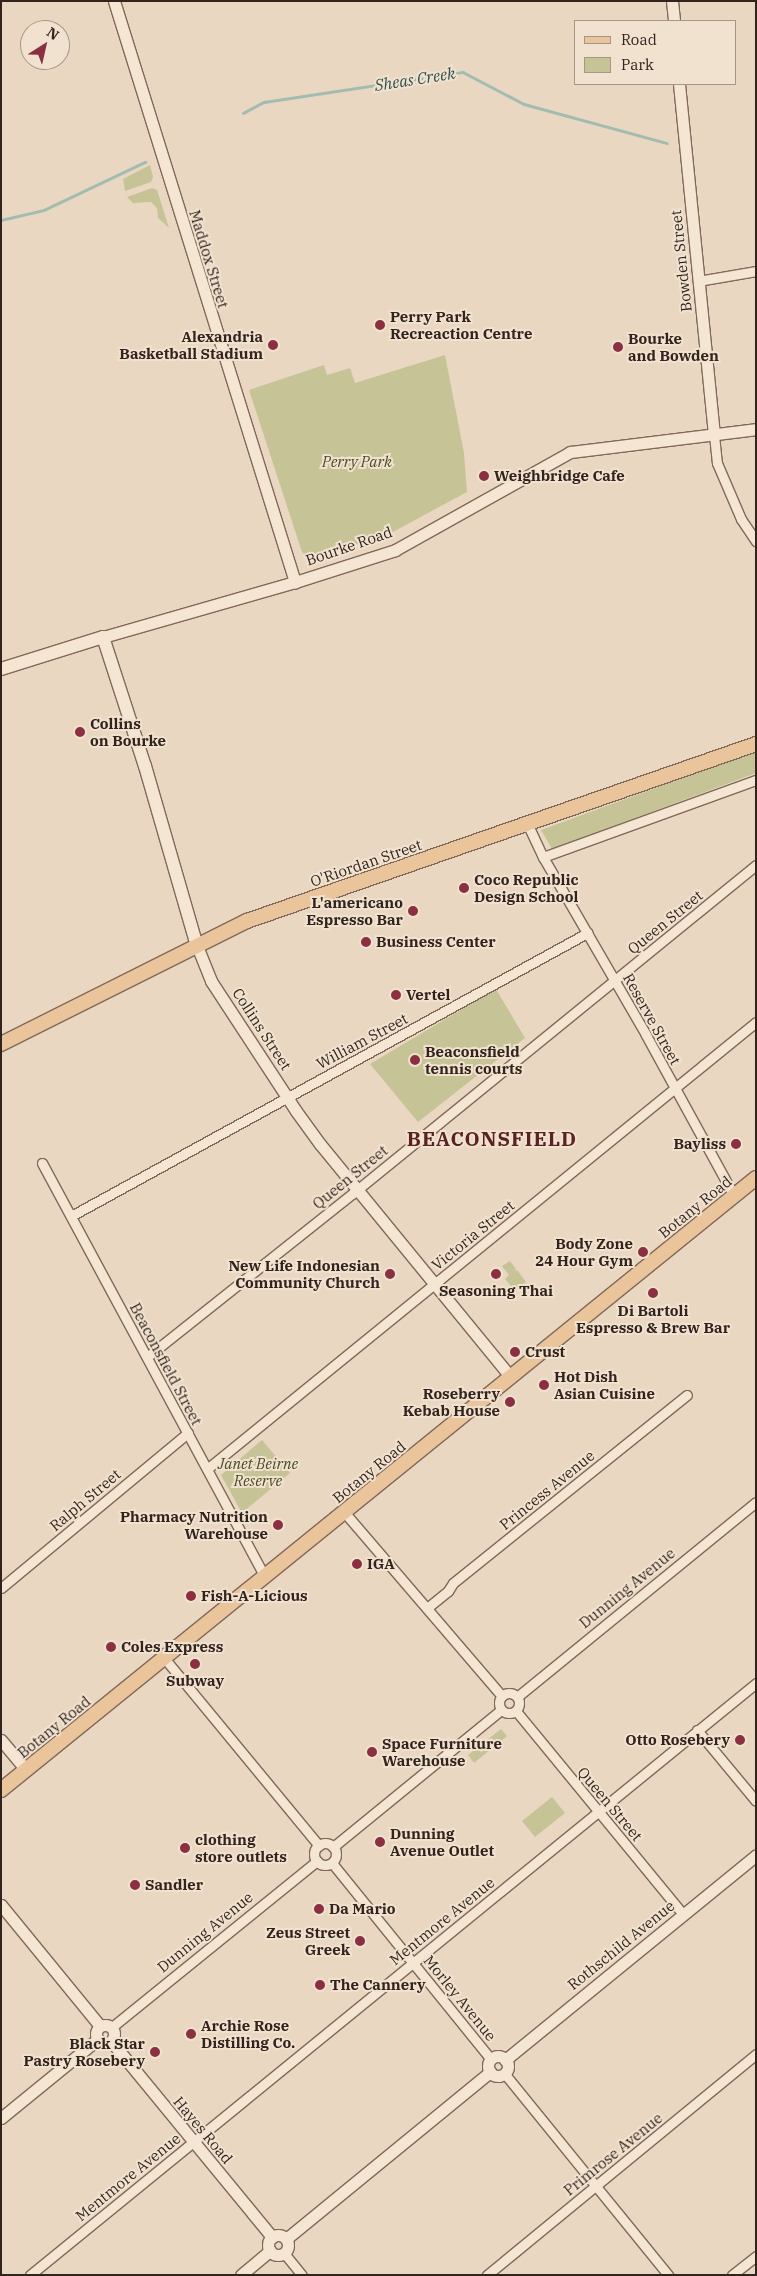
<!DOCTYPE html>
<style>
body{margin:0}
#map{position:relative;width:757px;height:2276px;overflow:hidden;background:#e9d7c1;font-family:"IBM Plex Serif",serif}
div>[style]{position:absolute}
.green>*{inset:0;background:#c6c496}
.stream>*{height:2.5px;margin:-1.25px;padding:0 1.25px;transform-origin:1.25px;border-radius:1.25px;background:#a3bcb1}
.roads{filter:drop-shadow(1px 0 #81695a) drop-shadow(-1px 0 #81695a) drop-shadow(0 1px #81695a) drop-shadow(0 -1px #81695a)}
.minor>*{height:9px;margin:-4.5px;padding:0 4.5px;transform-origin:4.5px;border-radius:4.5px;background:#f5e5d3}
.minor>.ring{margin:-4.5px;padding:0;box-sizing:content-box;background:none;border:9px solid #f5e5d3;border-radius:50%}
.tertiary>*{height:11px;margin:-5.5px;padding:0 5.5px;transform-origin:5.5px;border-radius:5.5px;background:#f5e5d3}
.tertiary>.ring{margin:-5.5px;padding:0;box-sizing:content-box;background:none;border:11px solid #f5e5d3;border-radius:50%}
.secondary>*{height:12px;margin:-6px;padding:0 6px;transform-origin:6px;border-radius:6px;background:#f5e5d3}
.primary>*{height:14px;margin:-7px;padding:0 7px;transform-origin:7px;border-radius:7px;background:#eac59c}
.dots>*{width:14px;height:14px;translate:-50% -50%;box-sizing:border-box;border:2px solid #f1e2d0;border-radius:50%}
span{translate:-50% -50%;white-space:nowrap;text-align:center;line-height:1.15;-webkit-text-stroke:4px #f1e2d0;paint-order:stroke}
.street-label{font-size:15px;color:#32241d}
.poi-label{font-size:15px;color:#32241d;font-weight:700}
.left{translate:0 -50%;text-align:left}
.right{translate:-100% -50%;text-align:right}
.park-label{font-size:15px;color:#494c26;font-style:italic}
.water-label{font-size:16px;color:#2e5049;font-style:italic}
.district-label{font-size:20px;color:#5a2321;font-weight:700;letter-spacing:1px}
.frame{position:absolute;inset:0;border:2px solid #32241d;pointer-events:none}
.legend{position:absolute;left:574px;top:20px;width:162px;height:65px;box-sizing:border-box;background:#f1e2d0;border:1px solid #a59688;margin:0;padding:6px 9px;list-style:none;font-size:15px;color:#32241d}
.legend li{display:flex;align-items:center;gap:10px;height:25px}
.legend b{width:25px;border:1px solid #a59688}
.north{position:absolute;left:20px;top:20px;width:50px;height:50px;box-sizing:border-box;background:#f1e2d0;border:1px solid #a59688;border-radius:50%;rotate:35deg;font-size:14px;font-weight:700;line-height:20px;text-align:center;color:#32241d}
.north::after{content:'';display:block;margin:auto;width:18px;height:22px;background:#8a3040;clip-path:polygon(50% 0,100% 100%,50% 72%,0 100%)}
</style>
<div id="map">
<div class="green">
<i style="clip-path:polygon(150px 165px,153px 177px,151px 182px,125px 191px,123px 179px)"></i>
<i style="clip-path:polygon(152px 188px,157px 190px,169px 228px,158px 218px,157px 208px,151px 202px,133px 203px,127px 197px)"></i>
<i style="clip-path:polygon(445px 355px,464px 453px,467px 492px,389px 534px,308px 559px,302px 552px,249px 390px,324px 365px,327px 375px,350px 368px,355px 383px)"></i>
<i style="clip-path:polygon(756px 751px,756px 773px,552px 849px,541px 830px)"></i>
<i style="clip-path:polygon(496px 989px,525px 1038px,418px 1122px,370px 1064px)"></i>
<i style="clip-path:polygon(510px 1261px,516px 1269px,515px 1271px,517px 1270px,526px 1282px,515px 1291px,505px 1279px,509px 1275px,502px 1266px)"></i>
<i style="clip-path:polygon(262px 1440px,290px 1473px,242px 1513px,221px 1475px)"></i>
<i style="clip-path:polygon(501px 1729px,507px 1736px,474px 1763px,468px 1755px)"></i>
<i style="clip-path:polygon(552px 1797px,565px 1813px,535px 1837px,522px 1821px)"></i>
</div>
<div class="stream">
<i style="left:243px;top:113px;width:24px;rotate:-28deg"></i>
<i style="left:264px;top:102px;width:201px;rotate:-8.6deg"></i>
<i style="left:463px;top:72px;width:69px;rotate:27.7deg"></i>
<i style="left:524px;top:104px;width:148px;rotate:15.3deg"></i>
<i style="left:1px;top:220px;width:44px;rotate:-13.1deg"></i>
<i style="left:44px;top:210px;width:112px;rotate:-25.4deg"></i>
</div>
<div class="roads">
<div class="minor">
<i style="left:698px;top:281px;width:59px;rotate:-9.8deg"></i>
<i style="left:714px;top:435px;width:28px;rotate:84deg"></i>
<i style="left:717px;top:463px;width:61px;rotate:66.8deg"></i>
<i style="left:741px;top:519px;width:27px;rotate:56deg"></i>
<i style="left:527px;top:823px;width:38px;rotate:65deg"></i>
<i style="left:543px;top:857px;width:206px;rotate:59.9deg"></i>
<i style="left:646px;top:1035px;width:183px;rotate:61.3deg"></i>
<i style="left:543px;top:857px;width:226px;rotate:-19.9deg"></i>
<i style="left:42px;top:1163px;width:471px;rotate:61.7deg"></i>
<i style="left:71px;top:1216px;width:589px;rotate:-28.74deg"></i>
<i style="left:147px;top:1357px;width:262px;rotate:-38.5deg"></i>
<i style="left:352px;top:1194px;width:521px;rotate:-39.16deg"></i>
<i style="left:207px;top:1469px;width:708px;rotate:-39.15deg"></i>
<i style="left:345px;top:1513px;width:241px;rotate:49.4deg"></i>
<i style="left:1px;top:1588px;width:243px;rotate:-39.7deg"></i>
<i style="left:427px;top:1608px;width:27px;rotate:-39deg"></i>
<i style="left:448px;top:1591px;width:9px;rotate:-58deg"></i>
<i style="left:453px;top:1583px;width:300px;rotate:-38.8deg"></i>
<i style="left:165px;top:1659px;width:242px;rotate:50.5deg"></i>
<i class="ring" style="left:499px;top:1693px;width:11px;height:11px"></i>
<i style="left:517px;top:1697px;width:308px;rotate:-39.2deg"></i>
<i style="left:516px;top:1711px;width:263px;rotate:50.6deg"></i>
<i style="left:697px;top:1730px;width:92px;rotate:50.3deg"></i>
<i class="ring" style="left:314px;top:1843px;width:13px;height:13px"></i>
<i style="left:333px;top:1847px;width:217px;rotate:-39.2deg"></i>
<i style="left:332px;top:1863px;width:252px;rotate:51deg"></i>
<i style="left:112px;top:2027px;width:264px;rotate:-39deg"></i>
<i style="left:504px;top:2073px;width:260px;rotate:50.9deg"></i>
<i style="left:284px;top:2253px;width:28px;rotate:51deg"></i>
<i style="left:30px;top:2275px;width:937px;rotate:-39.19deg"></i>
<i style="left:487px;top:2275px;width:348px;rotate:-39.4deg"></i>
<i style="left:732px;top:2275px;width:31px;rotate:-38deg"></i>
</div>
<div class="tertiary">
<i style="left:114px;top:1px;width:609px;rotate:72.7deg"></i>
<i style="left:672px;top:1px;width:20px;rotate:84deg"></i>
<i style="left:679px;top:84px;width:353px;rotate:84.3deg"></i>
<i style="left:103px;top:637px;width:200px;rotate:-16deg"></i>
<i style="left:295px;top:582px;width:105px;rotate:-17.7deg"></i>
<i style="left:395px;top:550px;width:201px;rotate:-29.2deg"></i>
<i style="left:570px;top:452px;width:187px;rotate:-7deg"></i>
<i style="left:197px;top:946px;width:38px;rotate:68deg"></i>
<i style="left:211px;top:981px;width:155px;rotate:56.8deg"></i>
<i style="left:296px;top:1111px;width:41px;rotate:54deg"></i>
<i style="left:320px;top:1144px;width:301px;rotate:50.7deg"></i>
<i style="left:1px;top:1740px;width:39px;rotate:50deg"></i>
<i style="left:1px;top:1905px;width:156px;rotate:50.7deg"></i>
<i class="ring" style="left:96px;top:2025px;width:7px;height:7px"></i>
<i style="left:111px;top:2041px;width:254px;rotate:50.6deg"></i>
<i class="ring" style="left:488px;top:2056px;width:9px;height:9px"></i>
<i style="left:505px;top:2060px;width:324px;rotate:-39.2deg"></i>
<i style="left:1px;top:2118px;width:125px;rotate:-39.2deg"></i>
<i class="ring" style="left:268px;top:2235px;width:9px;height:9px"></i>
<i style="left:286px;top:2239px;width:264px;rotate:-39.3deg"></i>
<i style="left:241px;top:2275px;width:38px;rotate:-40deg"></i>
</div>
<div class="secondary">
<i style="left:1px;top:669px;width:107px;rotate:-17.4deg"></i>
<i style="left:103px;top:637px;width:136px;rotate:72deg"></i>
<i style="left:145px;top:766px;width:187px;rotate:73.9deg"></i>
</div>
<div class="primary">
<i style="left:1px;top:1044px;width:275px;rotate:-26.6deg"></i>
<i style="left:247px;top:921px;width:539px;rotate:-19.17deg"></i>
<i style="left:1px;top:1790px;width:972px;rotate:-39.03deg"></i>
</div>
</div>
<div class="dots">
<i style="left:380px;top:325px;background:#8a3040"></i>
<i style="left:273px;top:345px;background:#8a3040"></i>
<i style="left:618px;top:347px;background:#8a3040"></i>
<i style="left:484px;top:476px;background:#8a3040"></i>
<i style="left:80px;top:732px;background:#8a3040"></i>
<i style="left:464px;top:888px;background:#8a3040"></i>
<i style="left:413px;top:911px;background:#8a3040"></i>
<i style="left:366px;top:942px;background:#8a3040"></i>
<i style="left:396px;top:995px;background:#8a3040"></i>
<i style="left:415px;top:1060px;background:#8a3040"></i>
<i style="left:736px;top:1144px;background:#8a3040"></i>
<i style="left:643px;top:1252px;background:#8a3040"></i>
<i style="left:390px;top:1274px;background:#8a3040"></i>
<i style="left:496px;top:1274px;background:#8a3040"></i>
<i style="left:653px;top:1293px;background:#8a3040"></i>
<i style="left:515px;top:1352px;background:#8a3040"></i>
<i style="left:544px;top:1385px;background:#8a3040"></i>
<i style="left:510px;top:1402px;background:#8a3040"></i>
<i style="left:278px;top:1525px;background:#8a3040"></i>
<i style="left:357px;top:1564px;background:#8a3040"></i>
<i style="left:191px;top:1596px;background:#8a3040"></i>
<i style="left:111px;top:1647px;background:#8a3040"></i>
<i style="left:195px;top:1664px;background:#8a3040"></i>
<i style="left:740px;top:1740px;background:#8a3040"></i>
<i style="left:372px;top:1752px;background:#8a3040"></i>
<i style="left:380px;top:1842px;background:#8a3040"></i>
<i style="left:185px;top:1848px;background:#8a3040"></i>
<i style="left:135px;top:1885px;background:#8a3040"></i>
<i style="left:319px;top:1909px;background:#8a3040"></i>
<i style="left:360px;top:1941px;background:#8a3040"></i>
<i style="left:320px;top:1985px;background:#8a3040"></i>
<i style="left:191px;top:2034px;background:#8a3040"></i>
<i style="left:155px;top:2052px;background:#8a3040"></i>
</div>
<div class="street-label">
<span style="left:209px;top:259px;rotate:73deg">Maddox Street</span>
<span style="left:681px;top:261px;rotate:-96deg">Bowden Street</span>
<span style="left:349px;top:546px;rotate:-19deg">Bourke Road</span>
<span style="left:366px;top:863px;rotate:-19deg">O'Riordan Street</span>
<span style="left:665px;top:922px;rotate:-39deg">Queen Street</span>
<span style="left:652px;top:1019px;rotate:61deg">Reserve Street</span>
<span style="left:262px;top:1029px;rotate:57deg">Collins Street</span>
<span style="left:362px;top:1041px;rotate:-28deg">William Street</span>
<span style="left:350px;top:1177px;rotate:-39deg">Queen Street</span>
<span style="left:695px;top:1207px;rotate:-39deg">Botany Road</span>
<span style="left:473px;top:1235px;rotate:-39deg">Victoria Street</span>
<span style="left:166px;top:1364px;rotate:62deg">Beaconsfield Street</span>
<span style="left:369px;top:1472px;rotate:-39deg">Botany Road</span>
<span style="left:547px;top:1490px;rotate:-39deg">Princess Avenue</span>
<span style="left:85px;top:1500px;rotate:-40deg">Ralph Street</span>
<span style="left:627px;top:1588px;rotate:-39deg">Dunning Avenue</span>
<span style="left:54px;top:1727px;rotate:-39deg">Botany Road</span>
<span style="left:610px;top:1804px;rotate:50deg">Queen Street</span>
<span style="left:442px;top:1921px;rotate:-39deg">Mentmore Avenue</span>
<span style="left:205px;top:1932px;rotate:-39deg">Dunning Avenue</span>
<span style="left:621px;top:1945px;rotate:-39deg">Rothschild Avenue</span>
<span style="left:460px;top:1998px;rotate:51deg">Morley Avenue</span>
<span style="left:203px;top:2130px;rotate:50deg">Hayes Road</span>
<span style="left:613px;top:2154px;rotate:-39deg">Primrose Avenue</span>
<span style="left:128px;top:2177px;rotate:-39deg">Mentmore Avenue</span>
</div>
<div class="poi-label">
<span class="left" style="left:390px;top:325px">Perry Park<br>Recreaction Centre</span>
<span class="right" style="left:263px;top:345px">Alexandria<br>Basketball Stadium</span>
<span class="left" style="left:628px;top:347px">Bourke<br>and Bowden</span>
<span class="left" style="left:494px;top:476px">Weighbridge Cafe</span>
<span class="left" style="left:90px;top:732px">Collins<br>on Bourke</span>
<span class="left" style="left:474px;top:888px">Coco Republic<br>Design School</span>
<span class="right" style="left:403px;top:911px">L'americano<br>Espresso Bar</span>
<span class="left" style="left:376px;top:942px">Business Center</span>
<span class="left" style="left:406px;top:995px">Vertel</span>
<span class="left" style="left:425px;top:1060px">Beaconsfield<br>tennis courts</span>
<span class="right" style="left:726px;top:1144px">Bayliss</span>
<span class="right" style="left:633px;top:1252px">Body Zone<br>24 Hour Gym</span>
<span class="right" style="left:380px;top:1274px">New Life Indonesian<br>Community Church</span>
<span style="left:496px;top:1291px">Seasoning Thai</span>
<span style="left:653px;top:1319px">Di Bartoli<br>Espresso &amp; Brew Bar</span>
<span class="left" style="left:525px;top:1352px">Crust</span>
<span class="left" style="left:554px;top:1385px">Hot Dish<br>Asian Cuisine</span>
<span class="right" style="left:500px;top:1402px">Roseberry<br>Kebab House</span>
<span class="right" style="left:268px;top:1525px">Pharmacy Nutrition<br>Warehouse</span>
<span class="left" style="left:367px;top:1564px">IGA</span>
<span class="left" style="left:201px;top:1596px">Fish-A-Licious</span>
<span class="left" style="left:121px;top:1647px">Coles Express</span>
<span style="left:195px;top:1681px">Subway</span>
<span class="right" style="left:730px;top:1740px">Otto Rosebery</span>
<span class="left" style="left:382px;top:1752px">Space Furniture<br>Warehouse</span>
<span class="left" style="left:390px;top:1842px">Dunning<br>Avenue Outlet</span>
<span class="left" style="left:195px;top:1848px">clothing<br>store outlets</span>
<span class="left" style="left:145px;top:1885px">Sandler</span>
<span class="left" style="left:329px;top:1909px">Da Mario</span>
<span class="right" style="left:350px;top:1941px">Zeus Street<br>Greek</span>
<span class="left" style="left:330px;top:1985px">The Cannery</span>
<span class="left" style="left:201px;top:2034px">Archie Rose<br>Distilling Co.</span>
<span class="right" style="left:145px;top:2052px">Black Star<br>Pastry Rosebery</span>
</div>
<div class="park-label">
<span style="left:357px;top:462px">Perry Park</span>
<span style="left:258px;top:1472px">Janet Beirne<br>Reserve</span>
</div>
<div class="water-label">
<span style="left:415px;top:79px;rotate:-9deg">Sheas Creek</span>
</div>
<div class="district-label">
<span style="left:492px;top:1138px">BEACONSFIELD</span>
</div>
<div class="frame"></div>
<ul class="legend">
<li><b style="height:6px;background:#eac59c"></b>Road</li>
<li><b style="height:14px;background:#c6c496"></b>Park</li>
</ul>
<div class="north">N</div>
</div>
